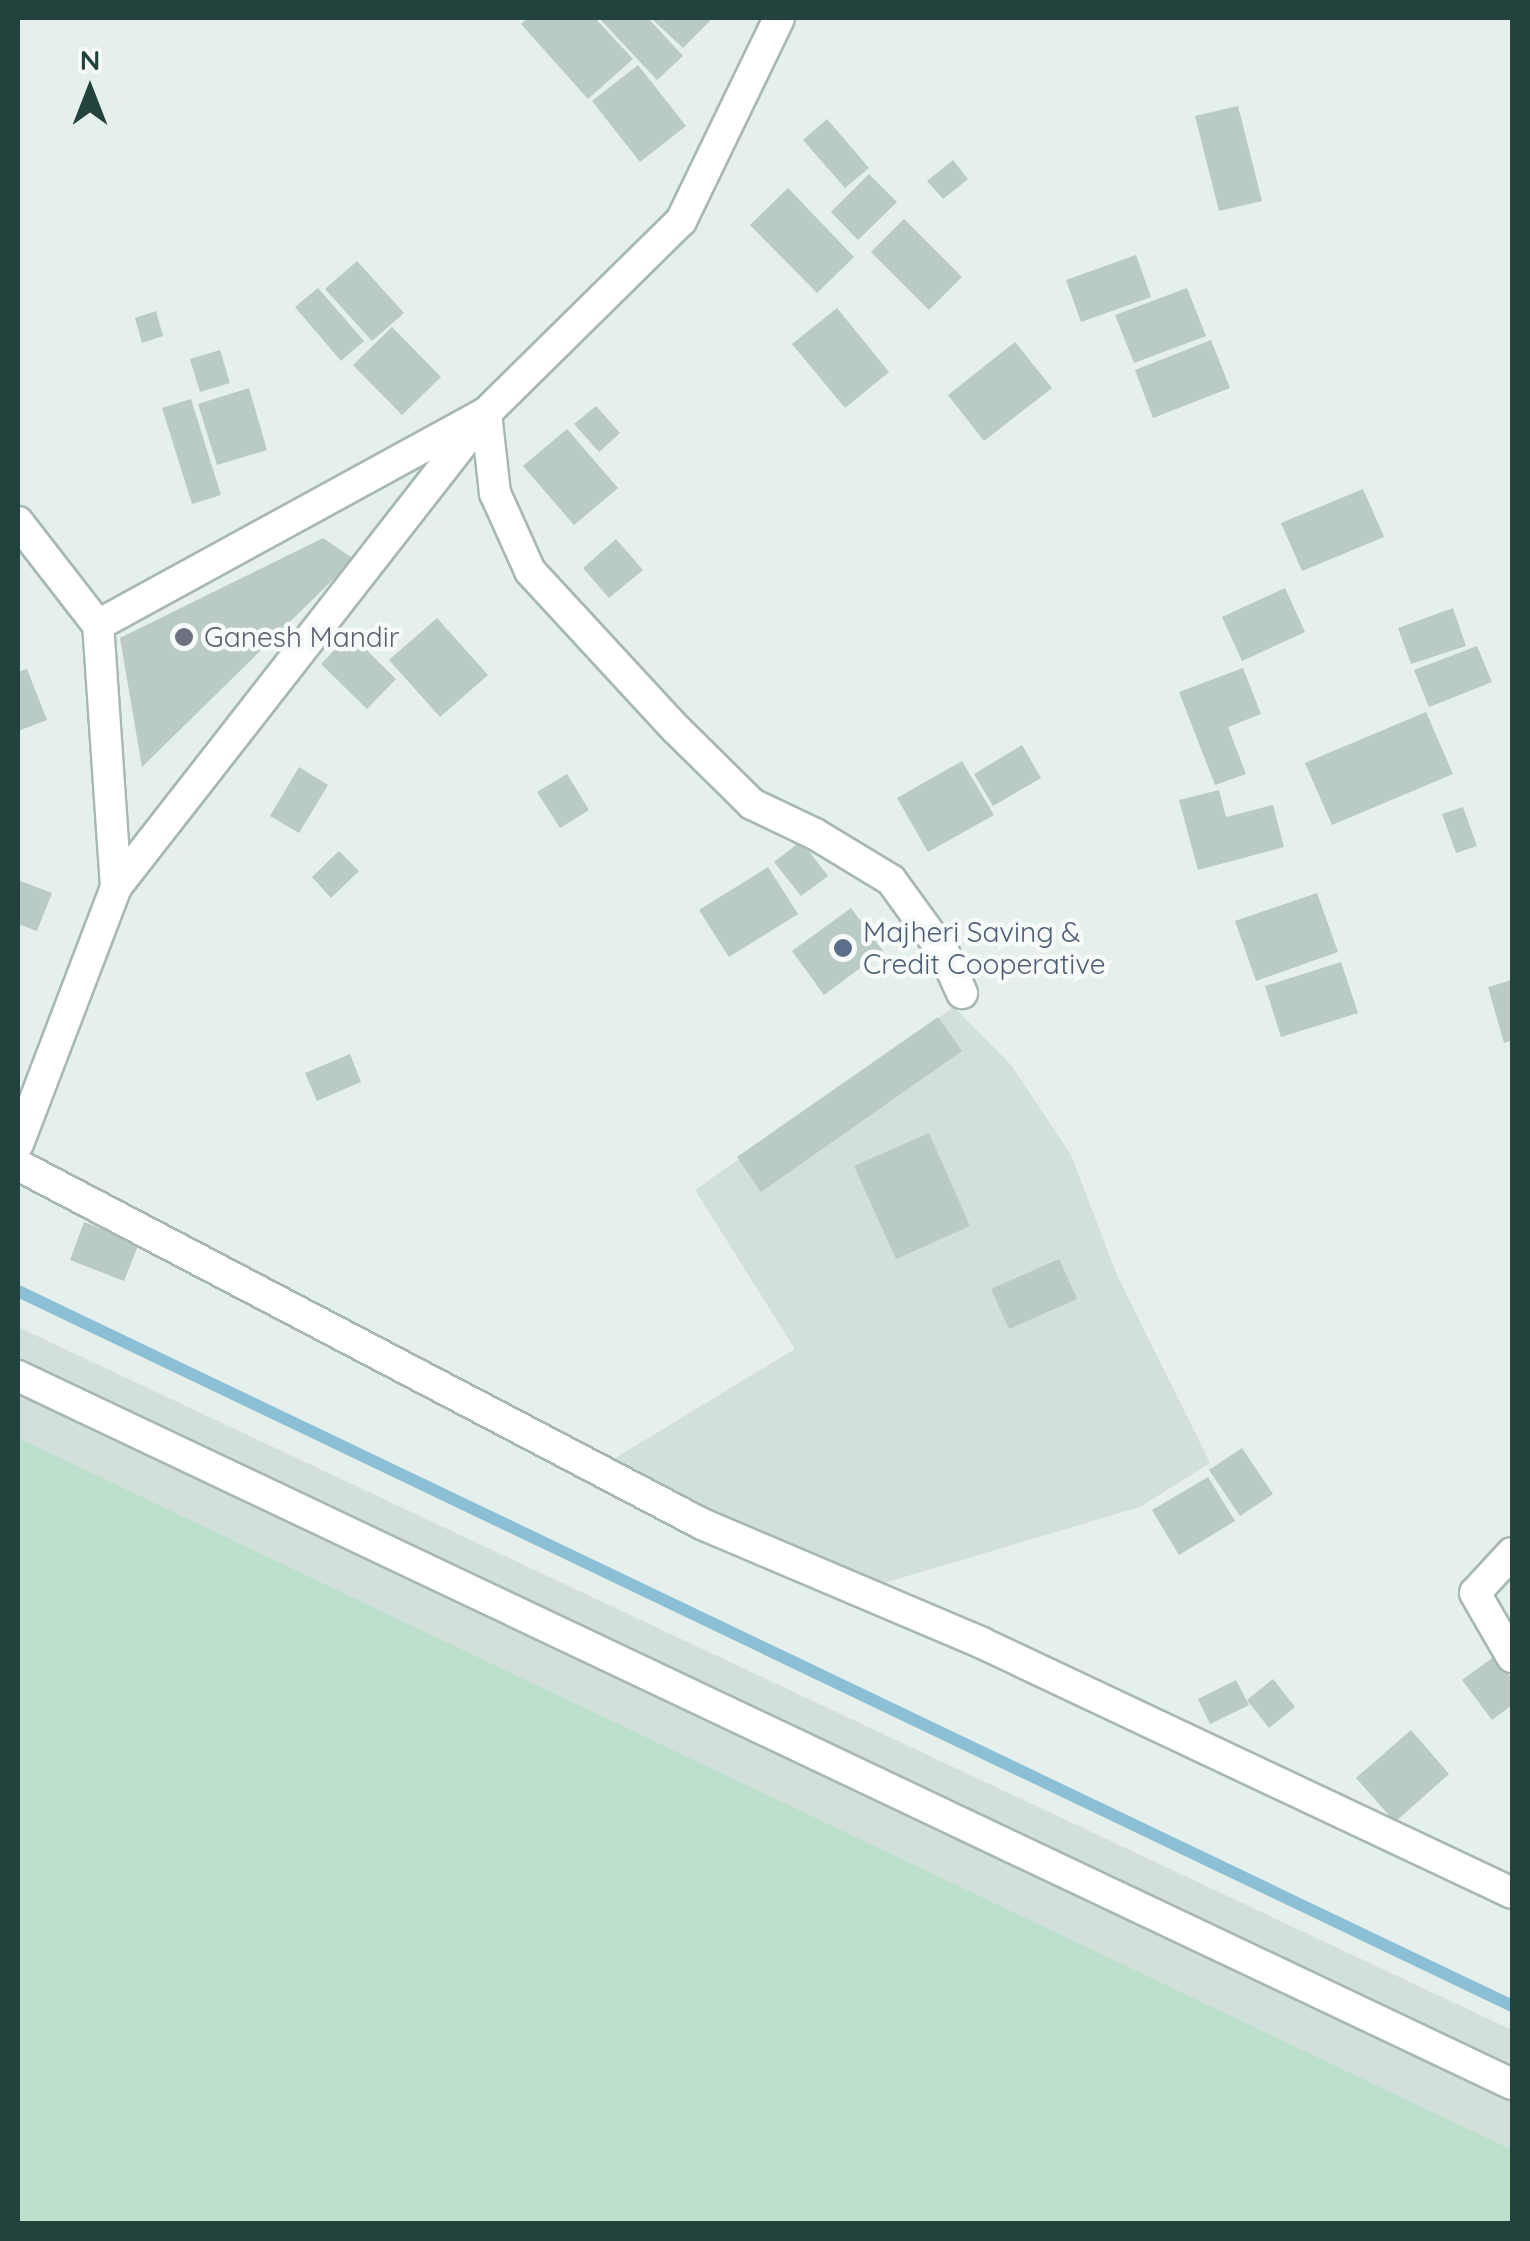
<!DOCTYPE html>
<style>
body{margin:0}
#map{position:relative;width:1530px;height:2241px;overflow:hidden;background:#e5efec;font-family:Quicksand,sans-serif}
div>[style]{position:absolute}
.built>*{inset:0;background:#d3dfdb}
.green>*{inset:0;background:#bde0cc}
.stream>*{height:12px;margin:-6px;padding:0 6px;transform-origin:6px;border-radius:6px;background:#8bbfd5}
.building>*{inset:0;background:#bacac5}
.roads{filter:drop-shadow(2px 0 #a7b8b4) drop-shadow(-2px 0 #a7b8b4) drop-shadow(0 2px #a7b8b4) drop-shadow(0 -2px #a7b8b4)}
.minor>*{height:30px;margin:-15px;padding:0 15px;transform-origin:15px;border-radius:15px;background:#fff}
.dots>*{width:28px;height:28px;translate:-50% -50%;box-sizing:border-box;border:5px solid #f6fbf9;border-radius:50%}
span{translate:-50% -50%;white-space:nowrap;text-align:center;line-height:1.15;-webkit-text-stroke:9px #f6fbf9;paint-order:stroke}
.worship-label{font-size:28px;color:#5b616d}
.left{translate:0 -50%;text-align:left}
.service-label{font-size:28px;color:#4e5e75}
.frame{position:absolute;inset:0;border:20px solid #23423e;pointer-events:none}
.north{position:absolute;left:40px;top:40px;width:100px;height:100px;-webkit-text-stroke:8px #f6fbf9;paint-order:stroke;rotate:0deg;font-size:28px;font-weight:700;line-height:40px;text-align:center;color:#23423e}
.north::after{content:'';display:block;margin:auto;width:35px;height:45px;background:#23423e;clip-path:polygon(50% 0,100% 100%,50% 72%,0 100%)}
</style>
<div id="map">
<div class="built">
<i style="clip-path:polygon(954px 1007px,1011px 1065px,1071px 1155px,1117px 1275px,1210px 1463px,1140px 1507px,864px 1589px,607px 1463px,795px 1349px,695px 1190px)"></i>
<i style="clip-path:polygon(18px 1327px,1512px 2030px,1512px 2223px,18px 2223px)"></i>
</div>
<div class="green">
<i style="clip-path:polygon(18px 1438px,1512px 2150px,1512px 2223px,18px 2223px)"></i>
</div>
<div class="stream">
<i style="left:18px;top:1291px;width:1656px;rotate:25.57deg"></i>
</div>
<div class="building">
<i style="clip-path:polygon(528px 18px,595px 18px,633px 59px,588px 99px,521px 24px)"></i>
<i style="clip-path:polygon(599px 18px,648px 18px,683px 56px,657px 80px)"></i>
<i style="clip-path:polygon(651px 18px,707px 18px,710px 21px,683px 48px)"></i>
<i style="clip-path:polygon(638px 65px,686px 126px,640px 162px,592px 101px)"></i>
<i style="clip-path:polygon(1238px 106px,1262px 201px,1219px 211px,1195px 116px)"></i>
<i style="clip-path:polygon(827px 119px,869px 168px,845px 188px,803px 140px)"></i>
<i style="clip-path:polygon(953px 160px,968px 179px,943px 199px,927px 181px)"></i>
<i style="clip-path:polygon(869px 174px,897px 202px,858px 240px,831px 212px)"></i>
<i style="clip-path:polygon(788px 188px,854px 257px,817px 293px,750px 225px)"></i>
<i style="clip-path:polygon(904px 219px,962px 277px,929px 310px,871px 252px)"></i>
<i style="clip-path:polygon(1136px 255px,1151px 297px,1081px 322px,1066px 280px)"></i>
<i style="clip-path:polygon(357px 261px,404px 313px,372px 341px,325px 289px)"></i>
<i style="clip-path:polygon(318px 288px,364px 341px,341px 361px,295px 307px)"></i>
<i style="clip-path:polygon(1187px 288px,1206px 336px,1134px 363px,1115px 315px)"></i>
<i style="clip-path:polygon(837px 308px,889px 372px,845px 408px,792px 344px)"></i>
<i style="clip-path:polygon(156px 311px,163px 336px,142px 343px,135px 318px)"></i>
<i style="clip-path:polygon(392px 327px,441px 377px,402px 415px,353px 365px)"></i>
<i style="clip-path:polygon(1211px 340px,1230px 388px,1153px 418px,1135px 370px)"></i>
<i style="clip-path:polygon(1015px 342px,1052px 388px,984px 441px,948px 395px)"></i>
<i style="clip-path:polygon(220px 350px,230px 383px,200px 392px,190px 359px)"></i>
<i style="clip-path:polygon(249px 388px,267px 450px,217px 465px,198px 404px)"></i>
<i style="clip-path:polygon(191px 399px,221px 495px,192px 504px,162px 408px)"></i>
<i style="clip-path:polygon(596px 406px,620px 433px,599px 452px,574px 424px)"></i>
<i style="clip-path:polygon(567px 429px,618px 488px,574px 525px,523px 466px)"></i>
<i style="clip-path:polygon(1363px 489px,1384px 537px,1302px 571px,1281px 523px)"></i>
<i style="clip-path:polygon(323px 538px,354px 559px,142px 767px,120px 638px)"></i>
<i style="clip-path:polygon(616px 539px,643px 570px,609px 598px,583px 568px)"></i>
<i style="clip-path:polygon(1285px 588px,1305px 632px,1242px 661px,1222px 617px)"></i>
<i style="clip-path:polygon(1453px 608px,1466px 646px,1411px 664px,1398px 628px)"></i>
<i style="clip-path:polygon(437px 618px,488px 675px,440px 717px,389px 660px)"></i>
<i style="clip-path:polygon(350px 634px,396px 679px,367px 709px,321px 664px)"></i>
<i style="clip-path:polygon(1477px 646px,1492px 682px,1429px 707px,1414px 670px)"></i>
<i style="clip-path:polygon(1243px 668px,1261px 714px,1228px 727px,1246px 774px,1215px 785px,1179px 692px)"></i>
<i style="clip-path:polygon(27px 669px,47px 720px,18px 731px,18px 672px)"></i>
<i style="clip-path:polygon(1426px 712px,1453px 774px,1332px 825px,1305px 763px)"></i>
<i style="clip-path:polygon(1022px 745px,1041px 778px,993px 806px,974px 774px)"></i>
<i style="clip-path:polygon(962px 761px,994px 815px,928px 852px,897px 798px)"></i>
<i style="clip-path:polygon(299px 767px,328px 785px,299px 833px,270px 816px)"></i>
<i style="clip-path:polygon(567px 774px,589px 810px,560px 828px,537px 792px)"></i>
<i style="clip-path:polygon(1219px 790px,1226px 817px,1273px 805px,1284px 847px,1198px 870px,1179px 800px)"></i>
<i style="clip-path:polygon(1463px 807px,1477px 846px,1456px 853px,1442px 814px)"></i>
<i style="clip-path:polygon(801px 841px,828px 876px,801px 896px,774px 862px)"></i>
<i style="clip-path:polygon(339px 851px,359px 871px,331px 898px,312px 877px)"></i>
<i style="clip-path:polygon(768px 867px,798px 914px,729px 957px,699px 910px)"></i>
<i style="clip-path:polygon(18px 880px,52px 893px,37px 931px,18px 924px)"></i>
<i style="clip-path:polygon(1317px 893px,1338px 952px,1256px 981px,1235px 921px)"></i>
<i style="clip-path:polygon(851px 908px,883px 951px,824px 995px,792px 951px)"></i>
<i style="clip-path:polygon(1341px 962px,1358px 1013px,1281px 1037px,1265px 986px)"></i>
<i style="clip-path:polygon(1512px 980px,1512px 1040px,1504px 1043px,1488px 987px)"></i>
<i style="clip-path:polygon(938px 1017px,962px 1051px,761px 1192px,737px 1157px)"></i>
<i style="clip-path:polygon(350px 1054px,361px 1082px,317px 1101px,305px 1073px)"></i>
<i style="clip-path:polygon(929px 1133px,970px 1226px,896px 1259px,854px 1166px)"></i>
<i style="clip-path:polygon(84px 1222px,139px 1243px,124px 1281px,70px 1260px)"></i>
<i style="clip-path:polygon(1059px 1259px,1077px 1299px,1009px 1329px,991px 1289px)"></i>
<i style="clip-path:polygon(1242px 1448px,1273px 1494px,1240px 1516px,1209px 1470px)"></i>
<i style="clip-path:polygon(1208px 1477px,1235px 1521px,1179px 1555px,1152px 1510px)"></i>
<i style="clip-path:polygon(1495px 1656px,1512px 1679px,1512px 1705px,1492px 1720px,1462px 1680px)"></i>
<i style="clip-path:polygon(1273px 1679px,1295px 1707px,1269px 1728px,1247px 1700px)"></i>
<i style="clip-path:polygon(1236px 1680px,1249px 1705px,1210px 1724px,1198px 1699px)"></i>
<i style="clip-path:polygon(1411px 1730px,1449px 1774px,1395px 1822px,1356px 1778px)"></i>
</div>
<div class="roads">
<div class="minor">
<i style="left:18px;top:522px;width:130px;rotate:52.2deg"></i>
<i style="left:116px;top:887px;width:601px;rotate:-52.02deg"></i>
<i style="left:486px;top:413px;width:81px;rotate:83.6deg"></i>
<i style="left:495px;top:493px;width:85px;rotate:65.8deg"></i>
<i style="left:530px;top:571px;width:215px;rotate:47.3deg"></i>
<i style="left:676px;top:729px;width:107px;rotate:44.6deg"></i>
<i style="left:752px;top:804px;width:70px;rotate:25.5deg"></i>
<i style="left:815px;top:834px;width:89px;rotate:31.2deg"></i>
<i style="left:891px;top:880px;width:90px;rotate:54deg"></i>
<i style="left:944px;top:953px;width:44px;rotate:65.8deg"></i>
<i style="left:18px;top:1144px;width:275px;rotate:-69.1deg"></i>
<i style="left:116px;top:887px;width:263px;rotate:-93.9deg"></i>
<i style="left:98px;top:625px;width:442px;rotate:-28.7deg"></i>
<i style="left:486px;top:413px;width:274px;rotate:-44.6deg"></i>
<i style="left:681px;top:221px;width:225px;rotate:-64.2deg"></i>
<i style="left:18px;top:1165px;width:772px;rotate:27.69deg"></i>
<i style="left:702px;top:1524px;width:304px;rotate:23deg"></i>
<i style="left:982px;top:1643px;width:586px;rotate:25.25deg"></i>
<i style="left:18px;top:1376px;width:1653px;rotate:25.36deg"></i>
<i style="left:1512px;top:1553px;width:54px;rotate:132.8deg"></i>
<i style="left:1475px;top:1593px;width:74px;rotate:60deg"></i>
</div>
</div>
<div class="dots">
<i style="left:184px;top:637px;background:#6b7280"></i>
<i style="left:843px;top:948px;background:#5c6f8a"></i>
</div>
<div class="worship-label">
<span class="left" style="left:204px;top:637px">Ganesh Mandir</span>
</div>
<div class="service-label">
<span class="left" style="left:863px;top:948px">Majheri Saving &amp;<br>Credit Cooperative</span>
</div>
<div class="frame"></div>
<div class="north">N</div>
</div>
